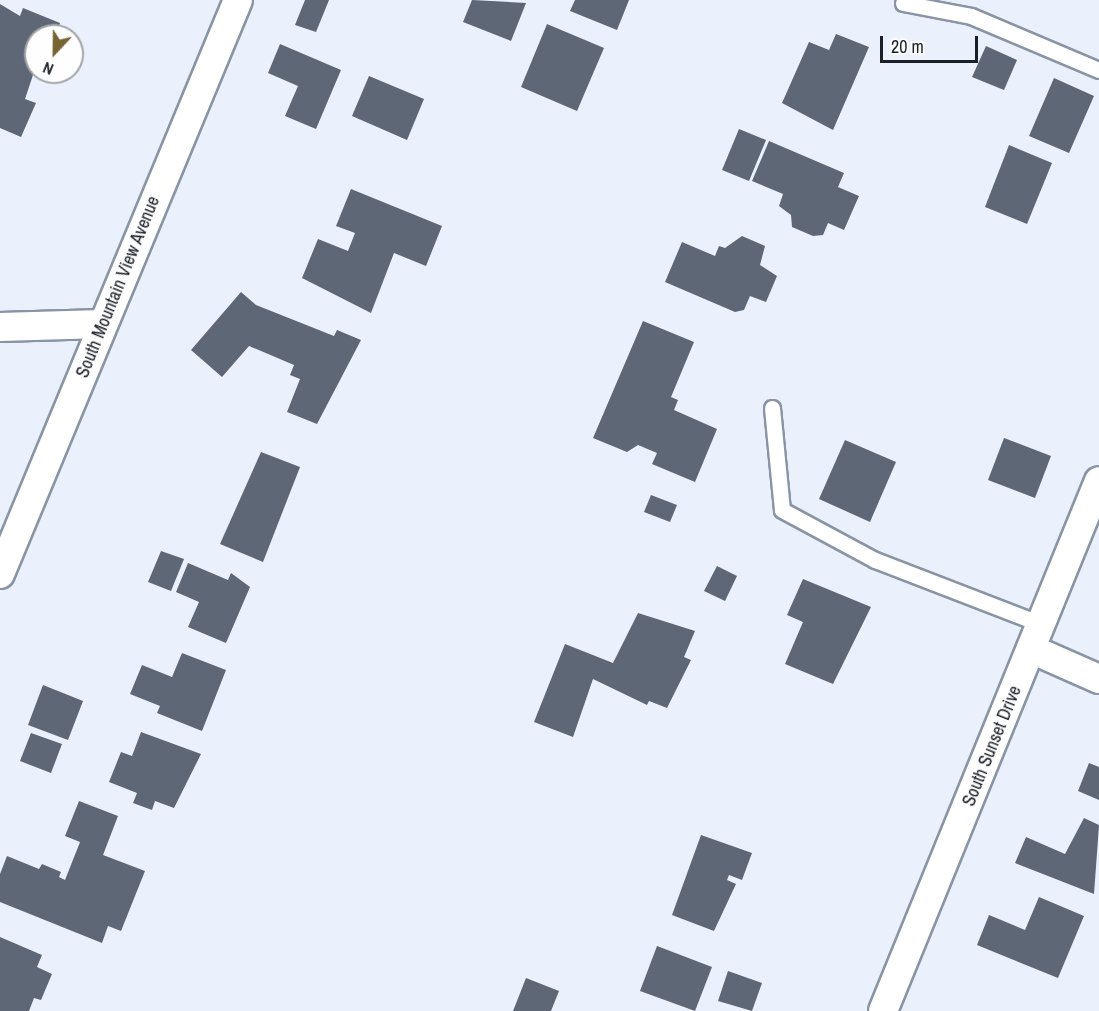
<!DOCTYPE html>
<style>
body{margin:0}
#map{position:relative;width:1099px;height:1011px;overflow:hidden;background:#eaf1fc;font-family:"Archivo Narrow",sans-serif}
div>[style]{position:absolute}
.building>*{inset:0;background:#5d6776}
.roads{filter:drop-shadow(2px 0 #8994a4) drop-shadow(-2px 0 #8994a4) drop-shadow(0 2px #8994a4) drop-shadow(0 -2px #8994a4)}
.service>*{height:15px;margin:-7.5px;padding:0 7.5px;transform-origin:7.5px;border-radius:7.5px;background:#fff}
.minor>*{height:28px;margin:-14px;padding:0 14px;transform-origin:14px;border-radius:14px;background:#fff}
span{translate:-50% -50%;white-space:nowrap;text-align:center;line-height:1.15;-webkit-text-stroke:6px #fefefe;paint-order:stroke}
.street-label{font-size:18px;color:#1b1f26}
.north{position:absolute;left:24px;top:24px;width:60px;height:60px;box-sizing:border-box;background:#fefefe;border:2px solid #a3a5a8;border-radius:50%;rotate:202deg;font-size:16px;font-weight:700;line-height:24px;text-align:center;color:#1b1f26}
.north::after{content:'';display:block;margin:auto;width:21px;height:27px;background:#766533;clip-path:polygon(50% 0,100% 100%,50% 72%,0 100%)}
.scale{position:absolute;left:880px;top:36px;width:98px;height:27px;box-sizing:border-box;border:3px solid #1b1f26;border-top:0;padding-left:8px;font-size:18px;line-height:21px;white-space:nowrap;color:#1b1f26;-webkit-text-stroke:4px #fefefe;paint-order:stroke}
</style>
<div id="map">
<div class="building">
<i style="clip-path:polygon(305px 0,329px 0,316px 32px,295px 25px)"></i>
<i style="clip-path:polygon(472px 0,526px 3px,511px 41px,463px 22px)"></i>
<i style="clip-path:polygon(575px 0,629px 0,617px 30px,570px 11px)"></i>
<i style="clip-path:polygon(0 4px,20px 16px,23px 8px,60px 23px,55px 36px,36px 36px,36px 66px,25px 99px,36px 103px,21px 137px,0 128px)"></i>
<i style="clip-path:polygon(547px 24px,604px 48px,577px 111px,521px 87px)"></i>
<i style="clip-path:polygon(836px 34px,869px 47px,833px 130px,782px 103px,809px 42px,829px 50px)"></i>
<i style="clip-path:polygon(280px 44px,341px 70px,316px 129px,285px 116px,298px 86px,268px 73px)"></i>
<i style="clip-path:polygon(986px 46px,1017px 60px,1004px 90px,972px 77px)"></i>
<i style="clip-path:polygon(369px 76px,424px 99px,407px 140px,352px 116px)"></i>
<i style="clip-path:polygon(1054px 78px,1094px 96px,1069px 153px,1029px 136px)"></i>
<i style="clip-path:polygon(739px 129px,766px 140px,749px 181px,722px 170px)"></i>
<i style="clip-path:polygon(769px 141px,844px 173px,838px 187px,859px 196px,844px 230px,828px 223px,823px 235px,813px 236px,792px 227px,791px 215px,779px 206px,783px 194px,752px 181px)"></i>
<i style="clip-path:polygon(1009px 145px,1052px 163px,1027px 224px,985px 207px)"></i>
<i style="clip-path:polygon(351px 189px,442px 226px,426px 266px,394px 253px,371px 313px,302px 278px,318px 239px,348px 251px,355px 233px,336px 226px)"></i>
<i style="clip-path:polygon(742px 236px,765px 246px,760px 265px,777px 276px,766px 302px,750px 296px,744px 310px,735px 312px,665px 282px,682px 242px,715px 256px,719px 246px,725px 248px)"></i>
<i style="clip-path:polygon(241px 292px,256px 305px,334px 336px,337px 330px,361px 340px,317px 424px,287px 412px,300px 379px,290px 375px,294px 365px,249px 346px,222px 377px,191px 350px)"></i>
<i style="clip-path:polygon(643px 321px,694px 342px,671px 397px,678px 400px,674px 410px,717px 429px,695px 482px,652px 464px,657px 453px,638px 445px,627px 452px,593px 438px)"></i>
<i style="clip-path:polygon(1004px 438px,1051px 456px,1035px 498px,988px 480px)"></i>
<i style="clip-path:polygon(845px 440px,896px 462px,870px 522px,819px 499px)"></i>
<i style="clip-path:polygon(261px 452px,300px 467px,263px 562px,220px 544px)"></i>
<i style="clip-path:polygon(651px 495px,677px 505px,670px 522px,644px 512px)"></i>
<i style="clip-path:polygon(161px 551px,184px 559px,171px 591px,148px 582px)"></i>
<i style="clip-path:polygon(188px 563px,228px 580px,231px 573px,250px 587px,226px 643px,188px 627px,199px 602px,176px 592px)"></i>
<i style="clip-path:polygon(717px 566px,737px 576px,725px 601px,704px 591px)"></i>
<i style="clip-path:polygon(803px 579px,871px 607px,833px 684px,785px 664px,803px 622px,787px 615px)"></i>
<i style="clip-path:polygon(638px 613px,695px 631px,684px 657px,691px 660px,667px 708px,649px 701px,647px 705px,593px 679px,573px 737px,534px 722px,565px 644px,613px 663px)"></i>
<i style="clip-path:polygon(182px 653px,226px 670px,202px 731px,157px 713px,160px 706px,130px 694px,142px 665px,172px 677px)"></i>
<i style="clip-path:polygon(43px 685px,83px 701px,68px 740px,28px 725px)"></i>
<i style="clip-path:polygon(141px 732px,201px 754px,174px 808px,155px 801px,152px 810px,133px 803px,137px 793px,109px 782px,121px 752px,132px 756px)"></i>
<i style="clip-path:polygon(31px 733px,62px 744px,51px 773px,20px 761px)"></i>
<i style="clip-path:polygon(1089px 763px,1099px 767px,1099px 800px,1078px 791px)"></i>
<i style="clip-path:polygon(79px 801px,118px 816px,103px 855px,145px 871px,121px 931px,108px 926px,102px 943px,0 902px,0 874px,7px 856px,39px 869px,42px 864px,61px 872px,59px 877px,65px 880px,80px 842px,65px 836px)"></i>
<i style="clip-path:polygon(1084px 818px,1099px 825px,1094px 894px,1015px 863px,1026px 837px,1065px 854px)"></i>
<i style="clip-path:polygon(701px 835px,752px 853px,742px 880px,729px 875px,727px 880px,736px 884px,714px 931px,672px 915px)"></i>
<i style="clip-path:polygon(1039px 897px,1084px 916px,1058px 978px,977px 945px,989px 915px,1025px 930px)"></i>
<i style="clip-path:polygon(0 937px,42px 955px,37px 967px,52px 974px,41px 1000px,34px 998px,29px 1011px,0 1011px)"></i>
<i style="clip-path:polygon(657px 946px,712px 967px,695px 1011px,640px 991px)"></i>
<i style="clip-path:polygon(728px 971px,762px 983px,752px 1011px,718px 1001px)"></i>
<i style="clip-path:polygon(526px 978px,559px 991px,551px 1011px,513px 1011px)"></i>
</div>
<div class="roads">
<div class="service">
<i style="left:903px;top:3px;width:69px;rotate:10.8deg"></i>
<i style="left:971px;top:16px;width:139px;rotate:22.9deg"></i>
<i style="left:772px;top:408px;width:102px;rotate:84.4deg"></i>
<i style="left:782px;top:510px;width:106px;rotate:28.3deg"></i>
<i style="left:875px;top:560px;width:178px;rotate:21.1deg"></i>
</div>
<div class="minor">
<i style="left:0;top:327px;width:102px;rotate:-1.7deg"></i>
<i style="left:0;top:574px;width:621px;rotate:-67.48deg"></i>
<i style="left:1031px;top:649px;width:74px;rotate:23.8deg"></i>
<i style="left:883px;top:1011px;width:572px;rotate:-67.83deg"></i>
</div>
</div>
<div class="street-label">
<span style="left:118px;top:287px;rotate:-68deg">South Mountain View Avenue</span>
<span style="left:992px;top:746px;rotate:-68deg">South Sunset Drive</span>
</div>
<div class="north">N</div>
<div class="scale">20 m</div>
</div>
